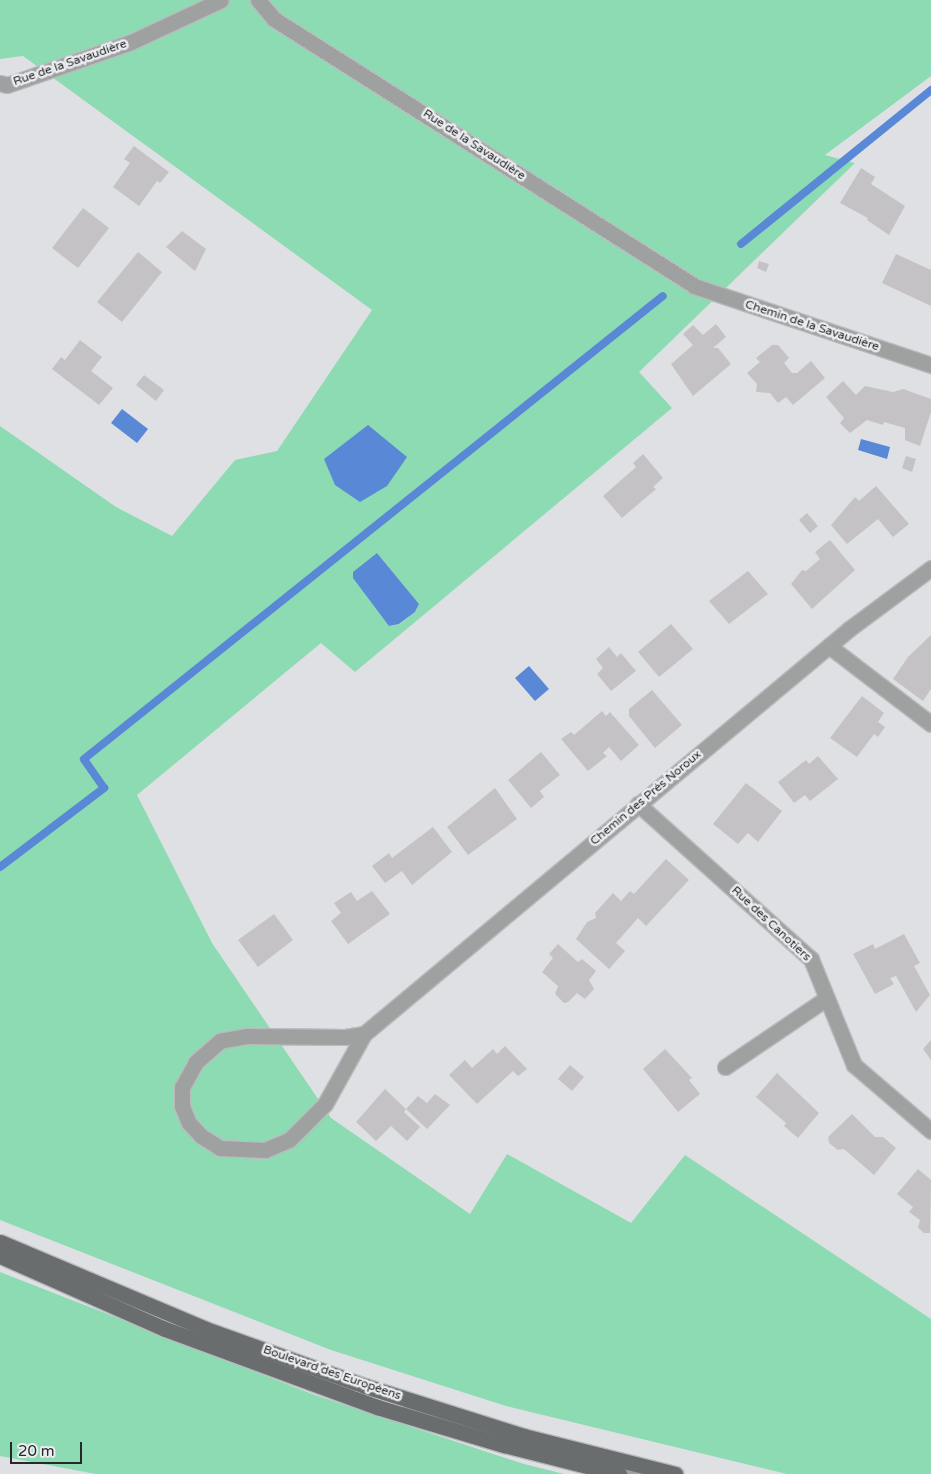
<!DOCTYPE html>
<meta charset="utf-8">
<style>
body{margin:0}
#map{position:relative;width:931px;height:1474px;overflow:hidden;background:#dee0e3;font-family:"Varela Round",sans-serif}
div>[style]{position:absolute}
.green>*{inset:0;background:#8ddbb2}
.water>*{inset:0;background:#5988d6}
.stream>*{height:8px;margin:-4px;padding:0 4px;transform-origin:4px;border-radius:4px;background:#5988d6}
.building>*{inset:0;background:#c4c2c5}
.roads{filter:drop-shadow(1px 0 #b9bbbe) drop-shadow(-1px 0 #b9bbbe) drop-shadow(0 1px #b9bbbe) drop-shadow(0 -1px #b9bbbe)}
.minor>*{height:15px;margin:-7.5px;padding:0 7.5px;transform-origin:7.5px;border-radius:7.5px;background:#9fa1a1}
.major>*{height:15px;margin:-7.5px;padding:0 7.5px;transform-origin:7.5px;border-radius:7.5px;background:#696d6d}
span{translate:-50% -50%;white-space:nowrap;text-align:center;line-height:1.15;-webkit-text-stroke:5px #ebedf0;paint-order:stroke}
.street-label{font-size:12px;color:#272829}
.scale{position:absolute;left:10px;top:1442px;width:72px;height:22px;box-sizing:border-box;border:2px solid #272829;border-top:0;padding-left:6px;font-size:15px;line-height:18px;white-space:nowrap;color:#272829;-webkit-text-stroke:4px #ebedf0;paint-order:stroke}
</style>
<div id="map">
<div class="green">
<i style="clip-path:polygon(evenodd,0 0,931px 0,931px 76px,825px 155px,855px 163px,639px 372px,672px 408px,355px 672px,321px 643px,137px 795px,212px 943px,331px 1118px,470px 1214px,507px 1154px,631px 1223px,685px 1155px,931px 1319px,931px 1474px,787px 1474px,506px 1406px,331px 1350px,0 1220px,0 426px,116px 507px,172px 536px,235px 460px,277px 451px,372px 310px,23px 56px,0 59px,0 0,377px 553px,419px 604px,415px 612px,400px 624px,389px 626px,377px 553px)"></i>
<i style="clip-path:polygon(0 1272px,312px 1394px,524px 1464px,564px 1474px,96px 1474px,0 1456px)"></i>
</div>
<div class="water">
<i style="clip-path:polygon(122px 409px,148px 429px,137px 443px,111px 423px)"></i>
<i style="clip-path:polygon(368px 425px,407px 457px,387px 486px,360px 502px,335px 485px,324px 459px)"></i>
<i style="clip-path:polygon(861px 439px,890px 447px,887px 459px,858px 450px)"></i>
<i style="clip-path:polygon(377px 553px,419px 604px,415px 612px,399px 624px,389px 626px,353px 578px,353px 572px)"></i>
<i style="clip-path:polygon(529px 666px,549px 689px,535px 701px,515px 678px)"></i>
</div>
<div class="stream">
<i style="left:741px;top:244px;width:245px;rotate:-39deg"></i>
<i style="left:0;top:867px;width:131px;rotate:-37.2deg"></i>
<i style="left:104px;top:788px;width:35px;rotate:-125deg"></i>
<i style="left:84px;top:759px;width:741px;rotate:-38.65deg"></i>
</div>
<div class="building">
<i style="clip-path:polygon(134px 146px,169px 172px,160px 183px,157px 181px,139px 206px,113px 187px,130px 163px,124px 159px)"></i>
<i style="clip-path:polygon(861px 168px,875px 177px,871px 184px,905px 206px,889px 235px,867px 220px,868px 218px,840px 203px)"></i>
<i style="clip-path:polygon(83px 208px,109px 228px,78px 268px,52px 248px)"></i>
<i style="clip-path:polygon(182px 231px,206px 249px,195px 271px,166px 247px)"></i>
<i style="clip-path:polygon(138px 252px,162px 272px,122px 322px,97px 302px)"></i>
<i style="clip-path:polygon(896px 254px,931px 270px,931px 306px,882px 283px)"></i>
<i style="clip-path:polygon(759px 261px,769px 264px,766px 272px,757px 268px)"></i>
<i style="clip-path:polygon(716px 324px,726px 337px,713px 348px,718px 348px,731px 364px,693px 396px,671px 364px,693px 345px,683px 334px,693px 325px,703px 335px)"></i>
<i style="clip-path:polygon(80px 340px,102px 357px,91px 371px,113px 388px,99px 405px,52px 369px,61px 357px,65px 360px)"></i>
<i style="clip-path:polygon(772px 345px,778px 345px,789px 358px,784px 363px,792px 373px,797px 373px,811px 361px,825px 378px,793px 405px,786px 397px,778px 403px,770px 393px,756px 392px,757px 384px,747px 373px,760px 362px,756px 358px)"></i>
<i style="clip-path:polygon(144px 375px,164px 390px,156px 401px,136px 385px)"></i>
<i style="clip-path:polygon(843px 381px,856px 395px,865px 386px,893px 392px,903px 389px,931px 399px,931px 412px,920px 446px,905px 440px,905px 428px,884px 422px,883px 425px,867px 420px,850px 433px,840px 423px,844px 418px,826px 397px)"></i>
<i style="clip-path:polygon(643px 454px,663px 478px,653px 487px,656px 489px,622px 518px,603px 496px,636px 467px,633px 463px)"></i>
<i style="clip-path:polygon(906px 456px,916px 459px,912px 472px,902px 468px)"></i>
<i style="clip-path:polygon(876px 486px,909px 524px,893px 537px,878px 519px,847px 544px,831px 525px,855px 497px,859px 501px)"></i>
<i style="clip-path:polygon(807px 513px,818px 526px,810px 533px,799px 520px)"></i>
<i style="clip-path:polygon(830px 540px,855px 570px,812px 609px,791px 584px,802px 570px,806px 571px,820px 559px,815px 552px)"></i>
<i style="clip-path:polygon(748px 571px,768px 594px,729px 624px,709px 601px)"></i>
<i style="clip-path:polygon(671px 624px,693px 649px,659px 677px,638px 652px)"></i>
<i style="clip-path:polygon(931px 635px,931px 689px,923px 701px,893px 679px,908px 657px)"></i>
<i style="clip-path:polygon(609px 647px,617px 657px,621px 653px,636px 671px,611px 691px,597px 674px,603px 668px,596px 659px)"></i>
<i style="clip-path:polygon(652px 690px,682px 725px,655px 748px,629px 716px,629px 709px)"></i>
<i style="clip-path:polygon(862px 696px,884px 713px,878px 722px,885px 727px,878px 737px,874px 734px,857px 757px,830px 738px)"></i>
<i style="clip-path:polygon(602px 711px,606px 716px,610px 712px,639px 745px,621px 761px,609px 747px,603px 753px,607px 756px,588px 771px,561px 739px,571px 732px,574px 735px)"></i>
<i style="clip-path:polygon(541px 752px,560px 775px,540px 791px,544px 797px,531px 808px,508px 780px)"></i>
<i style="clip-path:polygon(818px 756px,838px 779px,810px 801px,805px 795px,794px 803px,778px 782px,806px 760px,809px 764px)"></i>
<i style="clip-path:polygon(746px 783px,782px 811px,758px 842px,748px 833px,738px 844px,713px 824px)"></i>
<i style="clip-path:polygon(495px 788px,517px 819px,468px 855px,447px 827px)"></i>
<i style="clip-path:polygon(433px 827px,452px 852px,412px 885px,402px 871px,385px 883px,372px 866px,389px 853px,392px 858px)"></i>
<i style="clip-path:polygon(666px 859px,689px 880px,646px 926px,638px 918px,616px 943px,625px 951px,609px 969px,576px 939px,587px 922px,596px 918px,595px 913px,613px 893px,621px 901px,630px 891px,634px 894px)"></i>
<i style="clip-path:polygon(372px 891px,390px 914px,348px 944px,331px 921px,341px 913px,334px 903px,351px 892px,357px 901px)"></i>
<i style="clip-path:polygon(274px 914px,293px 940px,258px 967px,238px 940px)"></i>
<i style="clip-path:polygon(904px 934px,920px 963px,914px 966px,930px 995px,916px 1012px,896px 976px,890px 978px,894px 984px,875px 994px,853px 954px,873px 944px,875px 949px)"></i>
<i style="clip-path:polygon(558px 944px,578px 962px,582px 959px,596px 971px,589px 980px,594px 989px,585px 999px,577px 993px,568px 1002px,564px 1003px,555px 994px,558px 986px,542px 972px,553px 958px,549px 954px)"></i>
<i style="clip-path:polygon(931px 1040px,931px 1060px,923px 1049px)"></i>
<i style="clip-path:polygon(505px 1046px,527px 1069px,518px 1076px,513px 1071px,477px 1104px,449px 1075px,465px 1060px,472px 1068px,493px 1049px,497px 1054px)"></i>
<i style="clip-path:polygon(665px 1049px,692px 1078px,689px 1080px,700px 1094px,678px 1112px,643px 1069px)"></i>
<i style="clip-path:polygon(570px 1065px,584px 1077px,572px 1091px,558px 1079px)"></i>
<i style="clip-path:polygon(777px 1073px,819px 1113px,798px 1138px,784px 1126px,786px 1123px,756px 1097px)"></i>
<i style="clip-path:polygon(385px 1089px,406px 1109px,418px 1096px,427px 1103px,435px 1094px,450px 1105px,427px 1129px,406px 1109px,404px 1112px,420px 1127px,407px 1141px,391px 1126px,376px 1141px,356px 1122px)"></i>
<i style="clip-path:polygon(852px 1114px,875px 1137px,883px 1137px,896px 1148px,874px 1175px,844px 1149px,838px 1150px,829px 1143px,828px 1137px)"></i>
<i style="clip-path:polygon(918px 1169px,931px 1180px,930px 1233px,924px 1233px,918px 1228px,920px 1220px,909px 1212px,913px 1207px,897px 1194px)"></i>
</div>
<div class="roads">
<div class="minor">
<i style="left:258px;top:0;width:25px;rotate:50deg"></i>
<i style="left:274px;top:19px;width:498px;rotate:32.4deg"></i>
<i style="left:694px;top:286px;width:250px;rotate:18.4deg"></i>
<i style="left:0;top:83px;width:7px;rotate:16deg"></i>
<i style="left:7px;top:85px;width:131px;rotate:-19.1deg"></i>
<i style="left:131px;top:42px;width:99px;rotate:-25deg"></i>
<i style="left:829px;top:646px;width:128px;rotate:37.4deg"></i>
<i style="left:638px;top:804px;width:232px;rotate:41.9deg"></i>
<i style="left:811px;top:959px;width:114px;rotate:67.9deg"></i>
<i style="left:854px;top:1065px;width:101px;rotate:40.6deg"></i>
<i style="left:364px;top:1034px;width:19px;rotate:171deg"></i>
<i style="left:345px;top:1037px;width:98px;rotate:-179.4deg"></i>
<i style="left:247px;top:1036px;width:27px;rotate:170deg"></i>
<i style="left:220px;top:1041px;width:32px;rotate:139deg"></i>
<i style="left:196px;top:1062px;width:29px;rotate:119deg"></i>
<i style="left:182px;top:1087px;width:19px;rotate:90deg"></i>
<i style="left:182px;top:1106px;width:18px;rotate:68deg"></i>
<i style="left:189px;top:1123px;width:18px;rotate:47deg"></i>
<i style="left:201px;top:1136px;width:22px;rotate:32deg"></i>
<i style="left:220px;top:1148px;width:45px;rotate:2.5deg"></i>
<i style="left:265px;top:1150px;width:26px;rotate:-23deg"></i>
<i style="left:289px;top:1140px;width:51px;rotate:-45deg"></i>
<i style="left:325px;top:1104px;width:80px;rotate:-60.9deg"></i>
<i style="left:364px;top:1034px;width:632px;rotate:-39.86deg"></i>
<i style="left:849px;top:629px;width:102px;rotate:-36.6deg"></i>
<i style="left:725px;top:1067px;width:123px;rotate:-34.1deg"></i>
<i style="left:296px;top:1369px;width:55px;rotate:19.1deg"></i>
<i style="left:410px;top:1408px;width:67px;rotate:18.2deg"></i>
<i style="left:604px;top:1465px;width:43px;rotate:12.1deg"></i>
</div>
<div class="major">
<i style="left:0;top:1242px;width:224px;rotate:22.9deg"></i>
<i style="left:206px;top:1329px;width:169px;rotate:19.7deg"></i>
<i style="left:365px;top:1386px;width:167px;rotate:17.5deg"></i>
<i style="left:524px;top:1436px;width:156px;rotate:14.1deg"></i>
<i style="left:0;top:1256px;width:180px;rotate:23.9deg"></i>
<i style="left:165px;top:1329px;width:226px;rotate:20.2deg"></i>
<i style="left:377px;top:1407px;width:133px;rotate:16.7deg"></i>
<i style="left:504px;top:1445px;width:119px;rotate:14.2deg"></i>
</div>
</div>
<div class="street-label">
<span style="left:70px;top:63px;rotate:-19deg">Rue de la Savaudière</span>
<span style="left:474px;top:145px;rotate:33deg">Rue de la Savaudière</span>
<span style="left:812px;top:326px;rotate:18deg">Chemin de la Savaudière</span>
<span style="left:646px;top:798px;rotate:-40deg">Chemin des Prés Noroux</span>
<span style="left:771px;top:924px;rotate:43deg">Rue des Canotiers</span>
<span style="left:332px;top:1373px;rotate:19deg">Boulevard des Européens</span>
</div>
<div class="scale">20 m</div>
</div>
